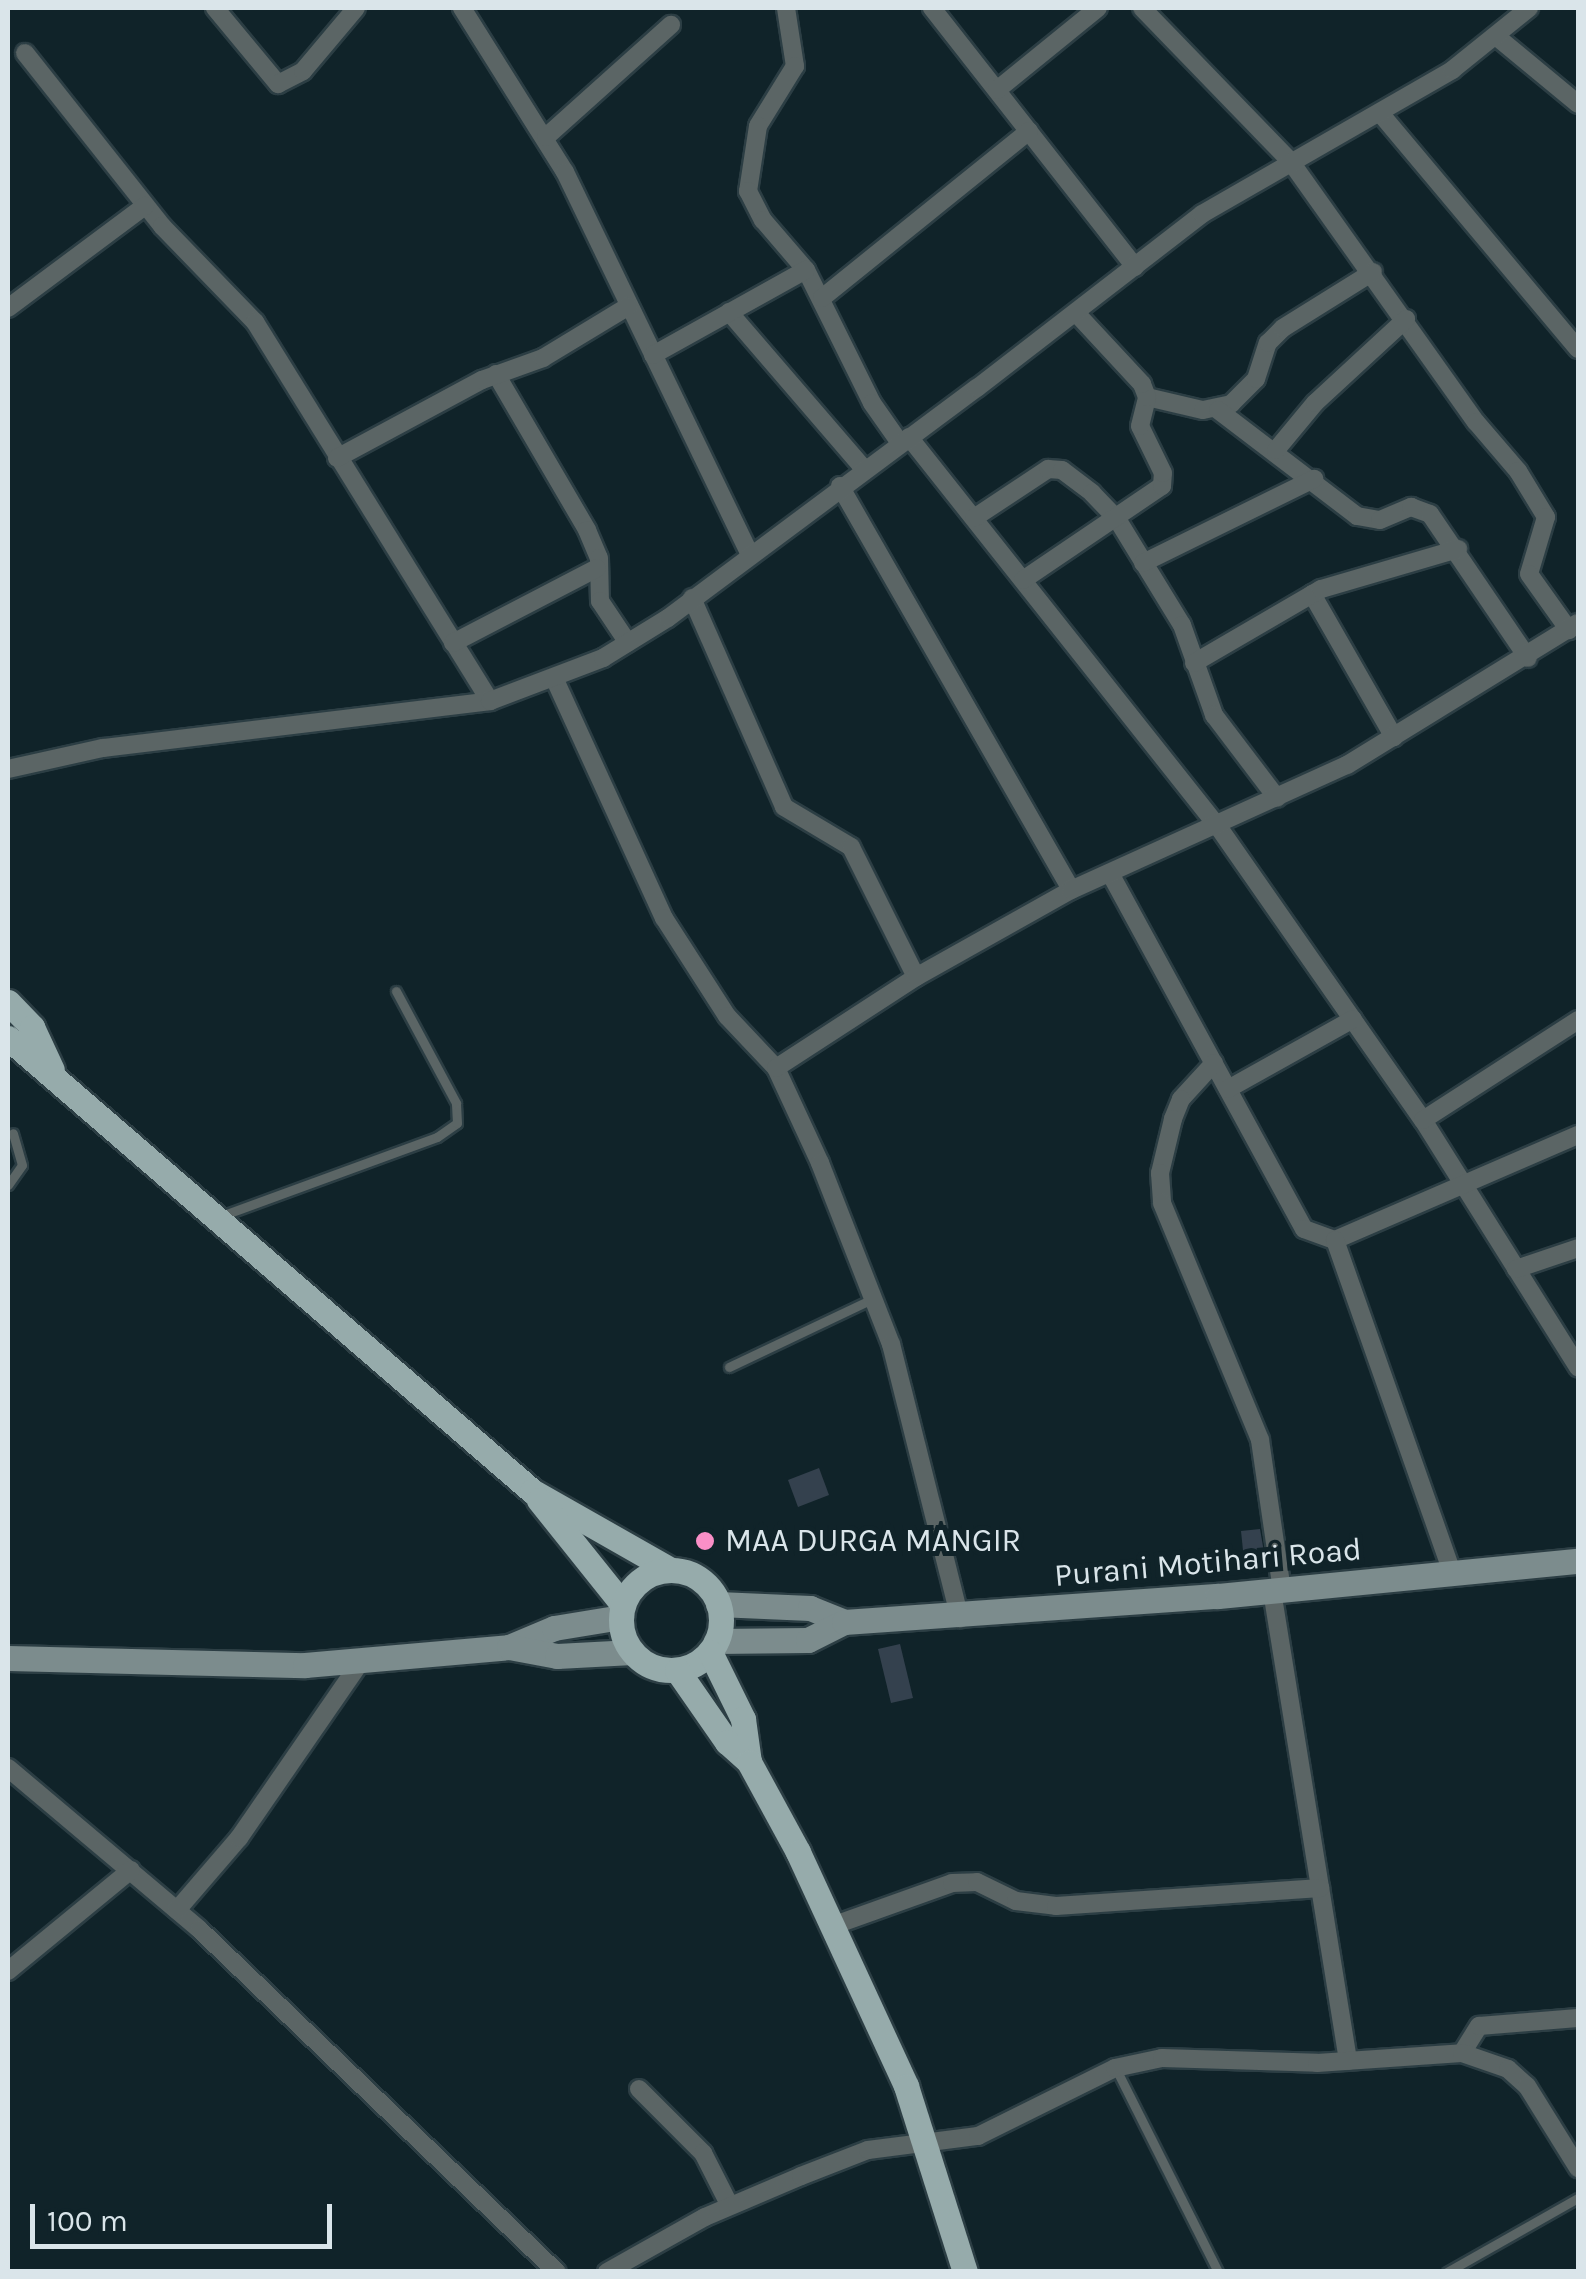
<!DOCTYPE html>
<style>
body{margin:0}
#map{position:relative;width:1586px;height:2279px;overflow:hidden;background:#102329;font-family:Karla,sans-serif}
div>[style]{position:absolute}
.building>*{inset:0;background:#34414e}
.roads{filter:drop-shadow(2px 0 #2c3e44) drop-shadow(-2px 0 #2c3e44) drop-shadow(0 2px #2c3e44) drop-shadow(0 -2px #2c3e44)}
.service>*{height:9px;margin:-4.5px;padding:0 4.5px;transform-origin:4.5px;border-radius:4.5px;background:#5b6565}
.minor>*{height:18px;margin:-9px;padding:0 9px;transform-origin:9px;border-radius:9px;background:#5b6565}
.secondary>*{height:25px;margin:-12.5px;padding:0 12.5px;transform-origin:12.5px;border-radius:12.5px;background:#7c8c8d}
.primary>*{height:25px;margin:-12.5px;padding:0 12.5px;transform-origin:12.5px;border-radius:12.5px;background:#96abab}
.primary>.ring{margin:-12.5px;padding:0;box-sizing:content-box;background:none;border:25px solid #96abab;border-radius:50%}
.dots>*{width:28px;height:28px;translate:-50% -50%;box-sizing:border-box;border:5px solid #102329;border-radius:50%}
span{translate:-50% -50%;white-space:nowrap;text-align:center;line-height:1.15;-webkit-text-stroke:10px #102329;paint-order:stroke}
.poi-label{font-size:32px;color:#dae5ea}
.left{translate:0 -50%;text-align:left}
.street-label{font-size:32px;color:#dae5ea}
.frame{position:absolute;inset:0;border:10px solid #dae5ea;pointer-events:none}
.scale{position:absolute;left:30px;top:2204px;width:302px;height:45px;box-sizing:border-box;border:5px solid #dae5ea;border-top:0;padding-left:12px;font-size:30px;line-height:35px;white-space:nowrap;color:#dae5ea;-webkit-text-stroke:8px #102329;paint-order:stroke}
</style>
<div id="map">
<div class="building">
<i style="clip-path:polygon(819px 1468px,829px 1495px,798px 1507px,788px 1480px)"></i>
<i style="clip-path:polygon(1260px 1529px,1265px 1558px,1244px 1560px,1241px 1531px)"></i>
<i style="clip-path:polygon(900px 1644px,913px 1698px,891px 1703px,878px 1649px)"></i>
</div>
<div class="roads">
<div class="service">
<i style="left:8px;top:1185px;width:24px;rotate:-55deg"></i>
<i style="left:22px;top:1165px;width:33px;rotate:-106deg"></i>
<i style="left:221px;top:1216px;width:230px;rotate:-20.1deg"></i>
<i style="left:437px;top:1137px;width:24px;rotate:-35deg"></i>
<i style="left:457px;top:1123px;width:20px;rotate:-93deg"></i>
<i style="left:456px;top:1103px;width:127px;rotate:-118.2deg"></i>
<i style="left:729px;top:1367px;width:158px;rotate:-25.4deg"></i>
<i style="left:1116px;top:2069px;width:227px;rotate:63.3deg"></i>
<i style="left:1447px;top:2272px;width:150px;rotate:-29.5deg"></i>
</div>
<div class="minor">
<i style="left:215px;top:8px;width:99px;rotate:50.3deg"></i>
<i style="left:278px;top:84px;width:28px;rotate:-27deg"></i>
<i style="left:303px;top:71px;width:82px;rotate:-49.9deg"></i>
<i style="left:462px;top:8px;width:194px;rotate:57.9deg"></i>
<i style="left:565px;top:172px;width:422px;rotate:64.2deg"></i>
<i style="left:786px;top:8px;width:59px;rotate:81.2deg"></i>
<i style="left:795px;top:66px;width:70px;rotate:121.7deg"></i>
<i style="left:758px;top:126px;width:66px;rotate:98.7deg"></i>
<i style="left:748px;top:191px;width:33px;rotate:63deg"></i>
<i style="left:763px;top:220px;width:66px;rotate:49.3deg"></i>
<i style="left:806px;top:270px;width:148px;rotate:63.6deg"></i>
<i style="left:872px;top:403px;width:49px;rotate:55deg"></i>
<i style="left:932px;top:8px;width:329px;rotate:51.9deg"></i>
<i style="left:1142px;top:8px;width:214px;rotate:45.9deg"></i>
<i style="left:1291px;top:162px;width:319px;rotate:54.6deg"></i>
<i style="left:1476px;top:422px;width:65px;rotate:49.4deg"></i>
<i style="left:1518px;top:471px;width:54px;rotate:58.7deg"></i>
<i style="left:1546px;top:517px;width:59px;rotate:106.6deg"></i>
<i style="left:1529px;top:574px;width:69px;rotate:54.5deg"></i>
<i style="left:1497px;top:37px;width:105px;rotate:39.6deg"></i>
<i style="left:25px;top:53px;width:221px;rotate:51.6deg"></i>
<i style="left:162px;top:226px;width:134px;rotate:45.9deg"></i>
<i style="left:255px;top:322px;width:446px;rotate:58.2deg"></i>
<i style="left:997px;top:90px;width:130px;rotate:-39.1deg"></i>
<i style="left:1380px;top:113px;width:308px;rotate:50deg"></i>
<i style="left:546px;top:137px;width:168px;rotate:-41.9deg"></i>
<i style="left:822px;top:298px;width:266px;rotate:-38.9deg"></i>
<i style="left:8px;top:308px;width:171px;rotate:-36.7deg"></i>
<i style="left:729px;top:312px;width:207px;rotate:49.3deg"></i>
<i style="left:653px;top:355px;width:175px;rotate:-29.1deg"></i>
<i style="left:496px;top:374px;width:181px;rotate:59.7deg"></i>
<i style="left:587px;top:530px;width:30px;rotate:67deg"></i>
<i style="left:599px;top:558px;width:43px;rotate:88.7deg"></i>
<i style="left:600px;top:601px;width:50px;rotate:56.3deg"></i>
<i style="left:1147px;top:397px;width:57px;rotate:13.1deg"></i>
<i style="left:1203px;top:410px;width:29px;rotate:-12deg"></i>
<i style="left:1231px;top:404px;width:35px;rotate:-45deg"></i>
<i style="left:1256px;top:379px;width:38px;rotate:-72deg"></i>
<i style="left:1268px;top:343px;width:21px;rotate:-45deg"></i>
<i style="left:1283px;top:328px;width:106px;rotate:-31.9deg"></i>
<i style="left:1218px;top:410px;width:175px;rotate:37.3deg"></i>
<i style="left:1357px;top:516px;width:23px;rotate:10deg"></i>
<i style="left:1380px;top:520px;width:34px;rotate:-23deg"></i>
<i style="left:1411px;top:507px;width:20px;rotate:20deg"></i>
<i style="left:1430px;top:514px;width:174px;rotate:55.8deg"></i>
<i style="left:909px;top:437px;width:495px;rotate:51.6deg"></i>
<i style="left:1217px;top:825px;width:360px;rotate:55.1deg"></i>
<i style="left:1423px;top:1120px;width:292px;rotate:57.9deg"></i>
<i style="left:1276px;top:450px;width:61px;rotate:-50.3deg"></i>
<i style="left:1315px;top:403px;width:124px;rotate:-42.7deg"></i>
<i style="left:337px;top:458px;width:165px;rotate:-28.3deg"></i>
<i style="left:482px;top:380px;width:65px;rotate:-19.8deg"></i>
<i style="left:543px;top:358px;width:100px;rotate:-31.2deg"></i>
<i style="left:840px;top:486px;width:465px;rotate:60.2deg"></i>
<i style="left:974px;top:518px;width:89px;rotate:-33.5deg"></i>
<i style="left:1048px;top:469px;width:14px;rotate:4deg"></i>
<i style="left:1062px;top:470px;width:38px;rotate:37deg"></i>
<i style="left:1092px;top:493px;width:36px;rotate:46deg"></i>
<i style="left:1117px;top:519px;width:124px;rotate:58.5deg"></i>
<i style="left:1182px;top:625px;width:96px;rotate:70.4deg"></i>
<i style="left:1214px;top:715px;width:104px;rotate:52.8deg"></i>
<i style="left:1143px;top:563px;width:191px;rotate:-26.2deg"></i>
<i style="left:1023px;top:580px;width:168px;rotate:-34.1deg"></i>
<i style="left:1162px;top:486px;width:13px;rotate:-86deg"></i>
<i style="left:1163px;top:473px;width:52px;rotate:-116.1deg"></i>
<i style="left:1140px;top:426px;width:30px;rotate:-76deg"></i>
<i style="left:1147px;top:397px;width:14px;rotate:-111deg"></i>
<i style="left:1142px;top:384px;width:97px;rotate:-132.9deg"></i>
<i style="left:1312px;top:594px;width:165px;rotate:60.2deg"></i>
<i style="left:692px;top:598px;width:228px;rotate:66.2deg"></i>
<i style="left:784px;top:807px;width:78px;rotate:30.8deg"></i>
<i style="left:851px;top:847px;width:145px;rotate:63.4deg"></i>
<i style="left:453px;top:643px;width:162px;rotate:-27.5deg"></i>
<i style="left:1194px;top:663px;width:147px;rotate:-30.2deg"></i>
<i style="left:1321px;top:589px;width:143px;rotate:-16.3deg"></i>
<i style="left:555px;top:680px;width:262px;rotate:65.4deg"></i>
<i style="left:664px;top:918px;width:117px;rotate:57.3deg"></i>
<i style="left:727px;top:1016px;width:71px;rotate:46.7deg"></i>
<i style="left:776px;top:1068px;width:105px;rotate:65.1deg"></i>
<i style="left:820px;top:1163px;width:194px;rotate:68.6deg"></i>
<i style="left:891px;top:1344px;width:283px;rotate:75.9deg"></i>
<i style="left:8px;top:769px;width:97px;rotate:-12.5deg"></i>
<i style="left:103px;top:748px;width:390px;rotate:-6.9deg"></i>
<i style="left:490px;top:701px;width:121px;rotate:-20.8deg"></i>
<i style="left:603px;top:658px;width:76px;rotate:-31.6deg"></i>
<i style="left:668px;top:618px;width:385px;rotate:-36.7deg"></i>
<i style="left:977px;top:388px;width:284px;rotate:-37.7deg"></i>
<i style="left:1202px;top:214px;width:289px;rotate:-29.9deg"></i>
<i style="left:1452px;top:70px;width:99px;rotate:-38.8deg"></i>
<i style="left:1111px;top:875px;width:403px;rotate:61.4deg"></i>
<i style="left:1304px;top:1229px;width:33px;rotate:20deg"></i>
<i style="left:1335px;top:1240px;width:265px;rotate:-23.4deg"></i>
<i style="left:1214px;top:1063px;width:49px;rotate:132.5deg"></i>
<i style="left:1181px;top:1099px;width:22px;rotate:112deg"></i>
<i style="left:1173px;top:1119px;width:56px;rotate:103.5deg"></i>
<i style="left:1160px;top:1173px;width:30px;rotate:86deg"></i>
<i style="left:1162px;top:1203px;width:256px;rotate:67.5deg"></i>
<i style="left:1260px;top:1440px;width:152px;rotate:81.7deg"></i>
<i style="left:776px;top:1068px;width:167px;rotate:-33deg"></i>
<i style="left:916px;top:977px;width:178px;rotate:-29.3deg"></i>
<i style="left:1071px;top:890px;width:303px;rotate:-24.4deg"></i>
<i style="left:1347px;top:765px;width:271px;rotate:-31.6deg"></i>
<i style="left:1228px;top:1089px;width:143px;rotate:-29.2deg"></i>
<i style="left:1423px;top:1120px;width:184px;rotate:-32.8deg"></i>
<i style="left:1335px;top:1240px;width:353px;rotate:70.6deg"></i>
<i style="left:1516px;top:1269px;width:65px;rotate:-18.7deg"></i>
<i style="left:1272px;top:1591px;width:476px;rotate:80.8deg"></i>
<i style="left:8px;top:1768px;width:250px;rotate:40.1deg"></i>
<i style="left:199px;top:1929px;width:496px;rotate:43.8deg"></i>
<i style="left:177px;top:1910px;width:95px;rotate:-49.3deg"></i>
<i style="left:239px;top:1838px;width:216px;rotate:-55.4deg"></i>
<i style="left:832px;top:1926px;width:127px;rotate:-19.7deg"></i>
<i style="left:952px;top:1883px;width:25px;rotate:-2deg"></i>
<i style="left:977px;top:1882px;width:43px;rotate:26deg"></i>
<i style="left:1016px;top:1901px;width:40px;rotate:7.1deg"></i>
<i style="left:1056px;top:1906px;width:265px;rotate:-3.9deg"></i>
<i style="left:8px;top:1971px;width:159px;rotate:-39.4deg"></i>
<i style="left:1462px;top:2053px;width:32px;rotate:-58deg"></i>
<i style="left:1479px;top:2026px;width:99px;rotate:-4.6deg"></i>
<i style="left:639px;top:2089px;width:91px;rotate:45deg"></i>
<i style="left:703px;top:2153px;width:59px;rotate:63deg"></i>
<i style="left:607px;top:2272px;width:112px;rotate:-29.3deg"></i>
<i style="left:705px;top:2217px;width:104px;rotate:-23.1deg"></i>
<i style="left:801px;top:2176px;width:72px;rotate:-21.2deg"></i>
<i style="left:868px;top:2150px;width:111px;rotate:-7.3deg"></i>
<i style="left:978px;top:2136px;width:153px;rotate:-26.4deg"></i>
<i style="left:1115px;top:2068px;width:48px;rotate:-12deg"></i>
<i style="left:1162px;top:2058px;width:155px;rotate:1.8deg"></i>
<i style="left:1317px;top:2063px;width:145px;rotate:-3.9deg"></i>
<i style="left:1462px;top:2053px;width:49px;rotate:19.2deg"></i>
<i style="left:1508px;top:2069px;width:25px;rotate:42deg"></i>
<i style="left:1527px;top:2086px;width:97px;rotate:58.1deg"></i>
</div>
<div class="secondary">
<i style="left:718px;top:1604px;width:92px;rotate:2.5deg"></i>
<i style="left:810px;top:1608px;width:37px;rotate:22deg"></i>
<i style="left:716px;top:1641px;width:92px;rotate:-0.6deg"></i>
<i style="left:808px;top:1640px;width:40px;rotate:-26.6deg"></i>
<i style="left:844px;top:1622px;width:375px;rotate:-4deg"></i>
<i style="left:1218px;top:1596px;width:362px;rotate:-5.6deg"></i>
<i style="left:509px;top:1647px;width:49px;rotate:-22.9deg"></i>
<i style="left:554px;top:1628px;width:68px;rotate:-9.3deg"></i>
<i style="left:8px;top:1658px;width:297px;rotate:1.4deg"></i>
<i style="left:305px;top:1665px;width:205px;rotate:-5deg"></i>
<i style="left:509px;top:1647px;width:49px;rotate:10.6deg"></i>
<i style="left:557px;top:1656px;width:75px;rotate:-3.1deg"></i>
</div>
<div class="primary">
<i style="left:8px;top:1002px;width:35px;rotate:46deg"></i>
<i style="left:32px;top:1027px;width:47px;rotate:65.1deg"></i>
<i style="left:8px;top:1038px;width:693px;rotate:40.84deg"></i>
<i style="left:532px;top:1491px;width:160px;rotate:29.6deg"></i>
<i style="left:539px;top:1500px;width:134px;rotate:51.3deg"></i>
<i class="ring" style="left:621px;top:1570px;width:75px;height:75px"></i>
<i style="left:710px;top:1652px;width:75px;rotate:63.8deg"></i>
<i style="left:743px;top:1719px;width:43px;rotate:82.1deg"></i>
<i style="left:677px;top:1670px;width:88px;rotate:55.2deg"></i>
<i style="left:727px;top:1742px;width:30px;rotate:42deg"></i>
<i style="left:749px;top:1762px;width:102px;rotate:61.4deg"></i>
<i style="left:798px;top:1852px;width:258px;rotate:65.2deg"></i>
<i style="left:906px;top:2086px;width:195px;rotate:72.4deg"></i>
</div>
</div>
<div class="dots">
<i style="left:705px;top:1541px;background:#fa8fc7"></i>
</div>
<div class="poi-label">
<span class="left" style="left:725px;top:1541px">MAA DURGA MANGIR</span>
</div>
<div class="street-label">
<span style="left:1208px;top:1563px;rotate:-5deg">Purani Motihari Road</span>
</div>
<div class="frame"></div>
<div class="scale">100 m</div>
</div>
